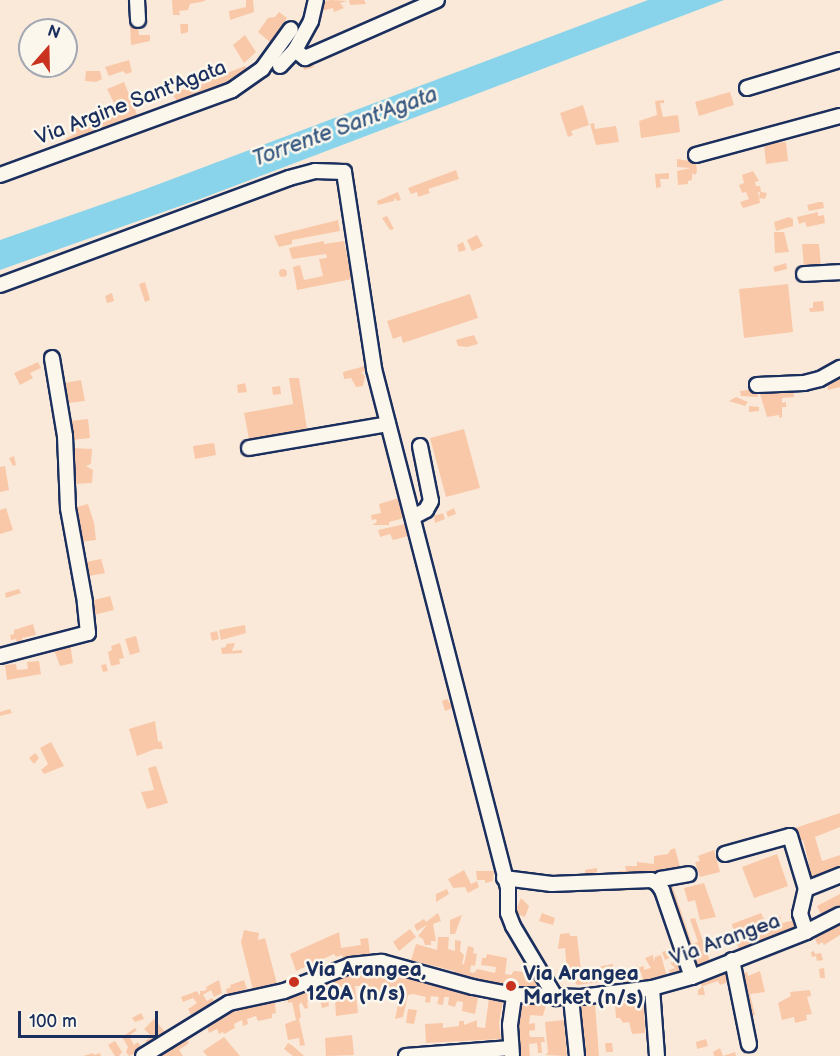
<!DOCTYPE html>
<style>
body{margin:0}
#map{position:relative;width:840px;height:1056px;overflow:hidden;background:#fae9d8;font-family:"Balsamiq Sans",sans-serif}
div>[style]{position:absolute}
.water>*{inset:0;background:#89d4ea}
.building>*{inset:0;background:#f9c8a9}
.round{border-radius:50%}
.roads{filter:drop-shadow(2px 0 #1b2f5e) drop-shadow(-2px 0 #1b2f5e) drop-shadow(0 2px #1b2f5e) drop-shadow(0 -2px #1b2f5e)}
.minor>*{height:14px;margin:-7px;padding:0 7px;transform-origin:7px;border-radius:7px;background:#fbf7ec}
.dots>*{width:16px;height:16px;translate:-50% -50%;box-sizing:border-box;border:3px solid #fbf7ec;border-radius:50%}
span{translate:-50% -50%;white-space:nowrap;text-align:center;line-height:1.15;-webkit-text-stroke:5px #fbf7ec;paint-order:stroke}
.street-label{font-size:21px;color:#1b2f5e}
.poi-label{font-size:21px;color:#1b2f5e;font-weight:700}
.left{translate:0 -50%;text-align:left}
.water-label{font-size:22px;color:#365881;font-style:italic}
.north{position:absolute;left:18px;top:18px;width:60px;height:60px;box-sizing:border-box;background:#fbf7ec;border:2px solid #a1a7b3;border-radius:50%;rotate:20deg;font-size:16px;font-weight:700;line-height:24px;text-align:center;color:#1b2f5e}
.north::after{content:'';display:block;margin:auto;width:21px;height:27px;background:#c8321e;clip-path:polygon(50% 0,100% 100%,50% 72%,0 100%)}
.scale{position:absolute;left:18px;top:1011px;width:140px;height:27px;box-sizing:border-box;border:3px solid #1b2f5e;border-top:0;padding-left:8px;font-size:18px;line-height:21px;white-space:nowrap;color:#1b2f5e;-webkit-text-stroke:4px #fbf7ec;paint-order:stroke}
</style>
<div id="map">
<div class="water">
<i style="clip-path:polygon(648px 0,724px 0,200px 199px,0 270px,0 240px,143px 190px)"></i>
</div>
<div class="building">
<i style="clip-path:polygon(172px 0,205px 0,205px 1px,190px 4px,188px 10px,179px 11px,180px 15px,173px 15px)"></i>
<i style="clip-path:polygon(246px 0,253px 0,254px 12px,230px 20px,229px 11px,246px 7px)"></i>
<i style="clip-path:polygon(331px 0,348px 1px,340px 3px,344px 8px,334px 12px,333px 8px,321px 11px,322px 18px,312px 20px,320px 2px)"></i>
<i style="clip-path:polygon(349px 0,364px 0,366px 4px,350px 5px)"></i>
<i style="clip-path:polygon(279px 12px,287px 18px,270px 42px,258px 32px,268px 18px,275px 17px)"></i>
<i style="clip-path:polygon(180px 24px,188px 24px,188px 32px,181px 34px)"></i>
<i style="clip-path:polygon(130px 25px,138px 25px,139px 35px,150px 35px,150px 41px,131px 45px)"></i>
<i style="clip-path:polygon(245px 35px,256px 52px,244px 63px,233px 45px)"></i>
<i style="clip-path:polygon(310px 57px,314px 67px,304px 70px,300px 60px)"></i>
<i style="clip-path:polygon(129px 60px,132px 72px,126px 74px,123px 71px,109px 76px,105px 67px)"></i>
<i style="clip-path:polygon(245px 66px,248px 72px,227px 86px,179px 104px,172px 94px,187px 88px,186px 84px,193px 81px,194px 86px)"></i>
<i style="clip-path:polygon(86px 71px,100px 71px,102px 79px,96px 82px,85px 81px)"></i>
<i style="clip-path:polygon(124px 82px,138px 117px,66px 143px,65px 139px,77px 133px,73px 126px,99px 113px,102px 120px,106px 118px,103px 112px,109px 109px,112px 116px,119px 113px,107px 89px)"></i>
<i style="clip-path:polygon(730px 92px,734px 105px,699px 116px,695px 102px)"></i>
<i style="clip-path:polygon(664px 100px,664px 103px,660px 103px,663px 117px,678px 115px,680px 132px,641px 138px,639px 121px,657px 115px,655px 101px)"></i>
<i style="clip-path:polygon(583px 105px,589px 125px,571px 131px,573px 135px,568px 137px,560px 113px)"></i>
<i style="clip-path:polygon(594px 123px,595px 129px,616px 126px,619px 142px,596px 145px,590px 124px)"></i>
<i style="clip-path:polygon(786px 142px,788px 161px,766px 164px,764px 144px)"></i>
<i style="clip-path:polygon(677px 159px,696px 162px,697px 172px,695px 175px,692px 173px,692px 180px,688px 181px,688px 184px,678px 185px,677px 171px,691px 168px,677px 167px)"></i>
<i style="clip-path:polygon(456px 170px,459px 179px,428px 189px,430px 193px,418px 197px,417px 192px,411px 194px,408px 188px)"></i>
<i style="clip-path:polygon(753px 171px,759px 181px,755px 182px,756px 186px,760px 186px,761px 192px,767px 193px,765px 199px,759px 198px,760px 192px,758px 192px,760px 203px,743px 208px,740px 202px,749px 199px,746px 192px,742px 193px,739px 185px,744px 183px,742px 175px)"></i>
<i style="clip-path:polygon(669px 173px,669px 179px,660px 179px,661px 187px,656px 188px,655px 174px)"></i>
<i style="clip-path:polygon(398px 192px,401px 200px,397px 201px,395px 198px,394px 201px,378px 205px,377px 201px)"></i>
<i style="clip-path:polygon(819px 202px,823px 202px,824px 208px,809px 211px,807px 205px)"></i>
<i style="clip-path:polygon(818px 212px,818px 216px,824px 215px,825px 223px,807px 227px,805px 222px,799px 224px,797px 217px)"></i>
<i style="clip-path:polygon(387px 216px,394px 229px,390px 230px,382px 218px)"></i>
<i style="clip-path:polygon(789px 217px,793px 219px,793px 226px,776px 231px,774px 222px)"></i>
<i style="clip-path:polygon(338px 220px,340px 231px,292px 240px,292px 244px,279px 247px,274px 236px)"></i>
<i style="clip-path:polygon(774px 232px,784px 232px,789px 252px,775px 253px)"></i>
<i style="clip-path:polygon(477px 235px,483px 246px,472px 251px,467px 240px)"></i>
<i style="clip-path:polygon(324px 241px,324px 244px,344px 241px,352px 279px,297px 290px,293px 267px,300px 265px,304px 280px,323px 276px,319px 259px,327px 258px,326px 254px,292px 259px,289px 248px)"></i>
<i style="clip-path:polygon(463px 242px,466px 250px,459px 252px,457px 245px)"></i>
<i style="clip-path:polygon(802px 244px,819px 244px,821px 267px,804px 268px)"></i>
<i style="clip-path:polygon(786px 263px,787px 269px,775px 272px,773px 267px)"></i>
<i class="round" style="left:279px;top:269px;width:8px;height:8px"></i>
<i style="clip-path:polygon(145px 282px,150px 300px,145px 302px,139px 284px)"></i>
<i style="clip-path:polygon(788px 284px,793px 332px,744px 338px,739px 289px)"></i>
<i style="clip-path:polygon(112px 293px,114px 301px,107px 303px,105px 296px)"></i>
<i style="clip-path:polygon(470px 294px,478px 318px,403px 343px,401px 336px,393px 339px,387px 321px)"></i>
<i style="clip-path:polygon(823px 301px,824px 311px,810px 312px,809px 308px,813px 308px,813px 302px)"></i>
<i style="clip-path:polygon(474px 335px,478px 344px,467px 347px,458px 346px,456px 340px)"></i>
<i style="clip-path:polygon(38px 362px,41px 368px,30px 373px,33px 378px,20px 385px,14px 373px)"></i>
<i style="clip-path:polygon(365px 366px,366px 371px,361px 372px,365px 376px,363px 386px,356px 387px,351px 378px,344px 379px,343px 372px)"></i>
<i style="clip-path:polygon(840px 375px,840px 387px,828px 390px,827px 381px)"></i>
<i style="clip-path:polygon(289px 378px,299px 378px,307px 429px,249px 439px,244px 413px,293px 404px)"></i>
<i style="clip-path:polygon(81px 380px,85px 401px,69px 403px,65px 383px)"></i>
<i style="clip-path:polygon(245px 383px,247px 392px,238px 393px,237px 385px)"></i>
<i style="clip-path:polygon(280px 386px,281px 394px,273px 395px,272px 387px)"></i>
<i style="clip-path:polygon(793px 387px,794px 397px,782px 398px,782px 403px,786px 402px,786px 407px,782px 407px,782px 417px,779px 418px,779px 415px,767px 417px,760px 394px,764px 393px,763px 388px)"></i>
<i style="clip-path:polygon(757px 389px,758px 397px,741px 396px,740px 391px)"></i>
<i style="clip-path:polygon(736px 397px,748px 402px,745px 406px,729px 401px)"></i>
<i style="clip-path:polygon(749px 406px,759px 407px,759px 411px,749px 412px)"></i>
<i style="clip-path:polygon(88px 419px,90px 438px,72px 440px,70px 421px)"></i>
<i style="clip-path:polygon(464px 429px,480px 488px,446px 497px,430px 438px)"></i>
<i style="clip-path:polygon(214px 443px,216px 455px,195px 459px,193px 446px)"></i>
<i style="clip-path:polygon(72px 448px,92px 449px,91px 464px,86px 466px,93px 470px,92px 483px,73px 484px)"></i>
<i style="clip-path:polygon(14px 456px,16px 465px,13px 466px,9px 458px)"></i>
<i style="clip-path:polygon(5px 466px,9px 490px,0 492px,0 467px)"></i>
<i style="clip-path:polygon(399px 498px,404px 518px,389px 522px,389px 525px,372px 525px,377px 522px,376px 519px,372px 520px,371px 515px,381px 513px,379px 504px)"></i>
<i style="clip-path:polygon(88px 504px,94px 523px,96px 540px,80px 542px,73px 508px)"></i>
<i style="clip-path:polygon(6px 508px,13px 530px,0 534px,0 510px)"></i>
<i style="clip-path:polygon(454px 508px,456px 514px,448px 517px,446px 512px)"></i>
<i style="clip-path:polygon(443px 513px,445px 519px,435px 523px,434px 516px)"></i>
<i style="clip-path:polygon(405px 524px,408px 536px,393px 540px,390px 534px,380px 537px,378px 530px)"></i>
<i style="clip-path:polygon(101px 559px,105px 573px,84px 577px,81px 563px)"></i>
<i style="clip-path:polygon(19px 589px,21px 593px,6px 598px,5px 593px)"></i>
<i style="clip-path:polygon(110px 596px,114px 610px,93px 615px,90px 601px)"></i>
<i style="clip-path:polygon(33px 624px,36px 635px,22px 638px,23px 642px,17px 643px,16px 639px,11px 640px,10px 635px,14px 634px,14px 630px)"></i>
<i style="clip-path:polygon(245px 625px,246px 633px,221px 640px,219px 630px)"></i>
<i style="clip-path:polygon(217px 631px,219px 639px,212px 641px,210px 633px)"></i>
<i style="clip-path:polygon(136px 636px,140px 652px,130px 655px,125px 639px)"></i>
<i style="clip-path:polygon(70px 643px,73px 663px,60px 666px,53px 647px)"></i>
<i style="clip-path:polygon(120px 643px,124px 658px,119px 659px,120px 664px,111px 666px,108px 652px,112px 650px,111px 646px)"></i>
<i style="clip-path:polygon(235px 643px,232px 651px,242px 650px,242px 653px,222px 654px,221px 648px,226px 647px,226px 644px)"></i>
<i style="clip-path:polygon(39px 661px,41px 674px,7px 680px,5px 665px,16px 664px,17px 670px,28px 669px,27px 662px)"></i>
<i style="clip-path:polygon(106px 664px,108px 671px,103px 672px,101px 665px)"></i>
<i style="clip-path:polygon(448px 699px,449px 703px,452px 702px,453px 708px,445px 711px,442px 701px)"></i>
<i style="clip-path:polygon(10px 709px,12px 713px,0 716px,0 712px)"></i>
<i style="clip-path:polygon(155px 721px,158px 742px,161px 741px,163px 749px,155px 749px,137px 756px,129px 729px)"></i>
<i style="clip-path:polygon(51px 742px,64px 766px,44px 774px,41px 770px,48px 764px,40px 748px)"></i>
<i style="clip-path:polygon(35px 753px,39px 758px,34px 764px,29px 758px)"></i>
<i style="clip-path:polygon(156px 766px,168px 803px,147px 809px,141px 792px,154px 790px,148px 768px)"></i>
<i style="clip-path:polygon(840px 813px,840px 827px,815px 837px,822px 861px,840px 855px,840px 869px,807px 879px,803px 866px,809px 864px,803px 840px,796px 842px,792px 829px)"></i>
<i style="clip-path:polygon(675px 848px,680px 867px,658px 875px,618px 877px,618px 871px,626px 871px,625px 866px,637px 866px,637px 862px,654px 864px,654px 856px,668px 854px,670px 850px)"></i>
<i style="clip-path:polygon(714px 850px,720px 872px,700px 877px,695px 862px,700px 861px,698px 856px)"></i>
<i style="clip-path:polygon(777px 854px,788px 886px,754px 898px,742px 867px)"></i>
<i style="clip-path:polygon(597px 868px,597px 872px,593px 873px,593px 878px,586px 879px,585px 870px)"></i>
<i style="clip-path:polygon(464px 870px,471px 884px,477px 881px,479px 887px,468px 893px,465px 887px,453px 888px,448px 879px)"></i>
<i style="clip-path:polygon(476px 871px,494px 871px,493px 881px,485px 883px,485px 880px,477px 880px)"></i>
<i style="clip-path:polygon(670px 879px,692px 944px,698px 942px,690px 919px,695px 918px,711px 964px,691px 971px,660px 882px)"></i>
<i style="clip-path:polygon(650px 881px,650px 888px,647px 889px,617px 891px,616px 882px)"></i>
<i style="clip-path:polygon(704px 883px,716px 917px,700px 920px,695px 900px,688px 902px,684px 888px)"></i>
<i style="clip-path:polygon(447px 889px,449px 894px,436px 902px,436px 894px)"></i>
<i style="clip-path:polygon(840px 894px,840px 912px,824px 920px,817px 906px)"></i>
<i style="clip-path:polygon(521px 898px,529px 906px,525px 917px,515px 913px)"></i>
<i style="clip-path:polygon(438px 913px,441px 921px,433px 924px,436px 941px,431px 941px,431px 945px,425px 945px,423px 939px,418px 936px,427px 925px,417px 931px,414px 925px,424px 919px,426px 922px)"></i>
<i style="clip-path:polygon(542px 913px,555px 918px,553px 925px,539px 921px)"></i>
<i style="clip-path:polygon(761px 913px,765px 921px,780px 916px,782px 923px,796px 920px,800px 929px,740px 952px,734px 933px,739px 931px,741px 940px,747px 938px,743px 927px,733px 930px,732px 924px)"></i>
<i style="clip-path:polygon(462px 915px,455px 934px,450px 934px,450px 920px)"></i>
<i style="clip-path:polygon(840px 923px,840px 935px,824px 945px,822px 942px,818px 945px,813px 935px)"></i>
<i style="clip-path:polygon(410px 929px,416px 937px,399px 951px,393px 942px)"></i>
<i style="clip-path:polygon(244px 930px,259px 933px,258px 940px,265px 938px,277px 984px,253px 990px,241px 942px)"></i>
<i style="clip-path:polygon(339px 932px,341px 948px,361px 945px,360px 939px,368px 938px,370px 955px,343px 959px,342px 955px,336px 957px,334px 954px,296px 971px,290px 954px)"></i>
<i style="clip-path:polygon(569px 933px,570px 936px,577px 936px,581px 970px,613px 964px,614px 973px,632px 973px,632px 969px,635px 970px,637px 964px,637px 968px,644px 966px,644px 970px,651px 968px,645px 958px,653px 955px,654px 962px,655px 957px,661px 955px,667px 977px,644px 983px,641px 972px,638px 971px,639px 985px,623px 986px,623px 979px,577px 985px,567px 972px,565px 948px,558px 949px,560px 934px)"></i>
<i style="clip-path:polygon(438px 937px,449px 937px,448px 949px,455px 951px,455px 940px,461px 941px,460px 951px,464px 955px,462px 964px,464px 964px,468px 946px,474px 948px,473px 953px,477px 954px,475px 966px,471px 965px,470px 972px,474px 973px,477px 969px,495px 973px,496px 967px,481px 965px,482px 958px,486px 958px,487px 954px,507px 958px,505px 974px,511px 975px,514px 971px,536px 973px,533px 977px,539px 990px,469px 980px,453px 975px,454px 971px,411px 960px,416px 944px,437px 950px)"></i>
<i style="clip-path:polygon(678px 947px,682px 956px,678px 957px,677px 955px,665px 960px,662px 952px)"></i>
<i style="clip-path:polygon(814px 951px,815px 954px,821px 953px,823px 960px,817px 961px,816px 956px,812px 957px,811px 952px)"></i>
<i style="clip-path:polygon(680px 960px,684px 972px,671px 976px,669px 970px,675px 968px,670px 963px)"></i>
<i style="clip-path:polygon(389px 967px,389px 971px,411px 978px,479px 993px,475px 1014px,462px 1011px,463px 1002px,457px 1001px,455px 1007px,448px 1005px,449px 997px,444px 997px,443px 1005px,437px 1004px,439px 997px,431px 996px,430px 1003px,425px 1002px,426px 997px,413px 994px,408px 995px,403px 1017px,395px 1019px,401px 989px,370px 994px,369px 986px,355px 986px,358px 1013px,336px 1016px,335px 1000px,344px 998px,341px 987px,327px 993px,329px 1006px,322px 1008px,320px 999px,307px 1002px,308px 1008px,305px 1009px,301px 1002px,299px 1005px,301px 1017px,299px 1019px,305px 1045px,300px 1046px,299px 1038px,288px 1040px,285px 1024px,296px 1020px,292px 1002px,288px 1003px,286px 993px,338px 971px)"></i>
<i style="clip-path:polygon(726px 967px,731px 981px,720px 985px,718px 981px,703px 986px,705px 995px,698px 995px,698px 990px,702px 987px,699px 977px)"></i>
<i style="clip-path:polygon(824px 968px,825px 978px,820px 978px,819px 969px)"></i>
<i style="clip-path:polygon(760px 971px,765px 992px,750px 994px,755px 1015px,745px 1016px,738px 973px,747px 972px,748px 976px)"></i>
<i style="clip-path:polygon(219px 980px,222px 993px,214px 997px,211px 990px,203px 995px,207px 1001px,212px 998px,216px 1004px,192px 1017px,188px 1009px,197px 1003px,193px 998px,183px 1002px,181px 997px,197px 991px,200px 996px,200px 991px,204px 991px,207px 989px,206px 987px)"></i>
<i style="clip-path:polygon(244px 980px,247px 989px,227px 995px,226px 989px,231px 987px,230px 985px)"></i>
<i style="clip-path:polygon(810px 990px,811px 996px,807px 997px,812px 1014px,806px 1015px,807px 1020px,795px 1023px,794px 1017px,782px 1020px,778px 1003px,791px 996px,790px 992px)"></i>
<i style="clip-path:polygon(274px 996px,276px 1013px,272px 1014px,272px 1018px,258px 1021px,256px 1016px,247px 1019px,248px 1024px,243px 1026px,242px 1020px,234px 1024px,235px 1028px,224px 1034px,223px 1032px,219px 1034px,217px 1029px,209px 1033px,205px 1020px,228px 1009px)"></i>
<i style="clip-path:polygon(489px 998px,503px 1001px,499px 1023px,501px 1039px,426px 1043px,425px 1024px,443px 1023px,443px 1028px,459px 1026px,459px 1021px,464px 1021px,464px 1025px,477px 1020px,477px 1027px,485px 1028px)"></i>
<i style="clip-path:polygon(517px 1001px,541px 1001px,540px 1004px,546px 1005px,543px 1016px,530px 1015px,529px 1024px,535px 1023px,535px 1030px,529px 1031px,530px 1037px,544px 1037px,545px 1042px,541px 1042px,542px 1053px,538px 1053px,537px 1043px,529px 1044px,530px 1056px,516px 1056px)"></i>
<i style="clip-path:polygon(632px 1001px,644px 1001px,645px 1033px,632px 1034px,629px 1022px,623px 1023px,620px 1018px,616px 1018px,615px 1005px)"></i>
<i style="clip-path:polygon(595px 1004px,599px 1056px,579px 1056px,575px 1005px)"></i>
<i style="clip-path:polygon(408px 1009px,417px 1010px,414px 1024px,406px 1023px)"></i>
<i style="clip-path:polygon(141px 1013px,144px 1019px,135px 1022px,132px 1018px)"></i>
<i style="clip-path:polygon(154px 1019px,166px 1033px,149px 1045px,145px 1041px,152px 1037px,144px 1029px)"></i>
<i style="clip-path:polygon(564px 1020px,567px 1056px,545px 1055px,548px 1053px,545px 1022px)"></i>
<i style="clip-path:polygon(135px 1028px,137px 1030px,129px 1036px,134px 1045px,138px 1042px,143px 1050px,129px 1056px,126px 1052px,128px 1047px,122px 1037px)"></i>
<i style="clip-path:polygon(183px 1034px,189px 1043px,179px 1050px,183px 1056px,150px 1056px)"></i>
<i style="clip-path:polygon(352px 1035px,354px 1055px,326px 1056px,325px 1038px)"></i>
<i style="clip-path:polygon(224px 1037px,240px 1056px,207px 1056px,203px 1051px)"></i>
<i style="clip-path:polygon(706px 1039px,708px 1046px,697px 1049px,696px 1042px)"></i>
<i style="clip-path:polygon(115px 1041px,122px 1052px,119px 1056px,115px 1056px,108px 1045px)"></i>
<i style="clip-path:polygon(288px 1043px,293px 1046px,304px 1056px,293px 1056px,284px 1049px)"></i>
<i style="clip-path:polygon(605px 1043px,612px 1043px,613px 1052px,606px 1052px)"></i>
<i style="clip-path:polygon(720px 1048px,723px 1056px,735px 1052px,736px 1056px,714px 1056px,713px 1052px)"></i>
<i style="clip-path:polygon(93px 1053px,94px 1055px,100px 1053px,101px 1056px,83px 1056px)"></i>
</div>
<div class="roads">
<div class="minor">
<i style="left:137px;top:0;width:20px;rotate:87deg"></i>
<i style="left:295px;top:50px;width:13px;rotate:39deg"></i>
<i style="left:305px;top:58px;width:144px;rotate:-23.7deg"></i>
<i style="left:280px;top:66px;width:22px;rotate:-47deg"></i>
<i style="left:295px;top:50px;width:33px;rotate:-61deg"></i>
<i style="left:311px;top:21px;width:22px;rotate:-77deg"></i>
<i style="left:747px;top:88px;width:97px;rotate:-16.8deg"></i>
<i style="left:696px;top:155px;width:149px;rotate:-15.2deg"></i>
<i style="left:0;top:175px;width:247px;rotate:-20.1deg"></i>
<i style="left:232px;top:90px;width:37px;rotate:-35deg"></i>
<i style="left:262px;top:69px;width:49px;rotate:-54.1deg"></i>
<i style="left:804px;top:274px;width:36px;rotate:-3deg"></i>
<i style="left:0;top:285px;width:308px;rotate:-20.3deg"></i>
<i style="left:289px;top:178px;width:27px;rotate:-15deg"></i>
<i style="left:315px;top:171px;width:29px;rotate:2deg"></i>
<i style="left:344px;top:172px;width:199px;rotate:81.3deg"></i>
<i style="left:374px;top:369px;width:536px;rotate:75.52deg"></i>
<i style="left:508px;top:888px;width:25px;rotate:90deg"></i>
<i style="left:508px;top:913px;width:14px;rotate:69deg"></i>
<i style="left:513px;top:926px;width:84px;rotate:59.2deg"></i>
<i style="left:757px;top:385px;width:47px;rotate:-2.4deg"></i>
<i style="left:804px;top:383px;width:16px;rotate:-14deg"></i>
<i style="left:820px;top:379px;width:23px;rotate:-29deg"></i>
<i style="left:249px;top:448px;width:141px;rotate:-9.8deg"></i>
<i style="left:413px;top:517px;width:15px;rotate:-28deg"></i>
<i style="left:426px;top:510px;width:10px;rotate:-61deg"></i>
<i style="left:431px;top:501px;width:56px;rotate:-101.3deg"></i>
<i style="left:0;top:656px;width:91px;rotate:-14.6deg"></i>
<i style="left:88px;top:633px;width:31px;rotate:-96deg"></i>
<i style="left:85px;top:602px;width:96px;rotate:-100.3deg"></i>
<i style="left:68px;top:508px;width:72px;rotate:-92.4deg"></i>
<i style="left:65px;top:436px;width:79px;rotate:-99.5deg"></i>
<i style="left:725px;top:854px;width:67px;rotate:-15.5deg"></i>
<i style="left:790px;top:836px;width:55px;rotate:73.2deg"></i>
<i style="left:504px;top:878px;width:48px;rotate:7.1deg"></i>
<i style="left:552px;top:884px;width:99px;rotate:-2.3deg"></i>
<i style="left:651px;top:880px;width:7px;rotate:27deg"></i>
<i style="left:657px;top:883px;width:9px;rotate:54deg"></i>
<i style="left:662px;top:890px;width:92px;rotate:71deg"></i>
<i style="left:657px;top:883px;width:6px;rotate:-45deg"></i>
<i style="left:661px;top:879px;width:28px;rotate:-10deg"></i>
<i style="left:806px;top:932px;width:19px;rotate:-108deg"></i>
<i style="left:800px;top:914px;width:26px;rotate:-77deg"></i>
<i style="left:806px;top:889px;width:37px;rotate:-22deg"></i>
<i style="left:732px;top:960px;width:86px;rotate:78.6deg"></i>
<i style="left:652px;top:988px;width:68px;rotate:85.8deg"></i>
<i style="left:571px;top:998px;width:58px;rotate:84.1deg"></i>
<i style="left:512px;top:1055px;width:30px;rotate:-94deg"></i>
<i style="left:510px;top:1025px;width:30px;rotate:-82deg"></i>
<i style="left:143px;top:1056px;width:101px;rotate:-31.6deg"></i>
<i style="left:229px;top:1003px;width:56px;rotate:-12.3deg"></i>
<i style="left:284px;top:991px;width:72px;rotate:-21.2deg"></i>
<i style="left:351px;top:965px;width:31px;rotate:-6deg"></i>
<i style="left:382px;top:962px;width:94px;rotate:15.4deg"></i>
<i style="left:473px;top:987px;width:42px;rotate:11deg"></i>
<i style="left:514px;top:995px;width:67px;rotate:1.7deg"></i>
<i style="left:581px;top:997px;width:72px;rotate:-7.2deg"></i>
<i style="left:652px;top:988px;width:41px;rotate:-15.4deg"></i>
<i style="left:692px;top:977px;width:123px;rotate:-21.5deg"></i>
<i style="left:806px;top:932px;width:38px;rotate:-27deg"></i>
<i style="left:406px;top:1056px;width:105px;rotate:-4.4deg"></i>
</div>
</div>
<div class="dots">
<i style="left:294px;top:982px;background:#c8321e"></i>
<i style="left:511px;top:986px;background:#c8321e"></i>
</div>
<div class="street-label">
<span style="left:131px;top:103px;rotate:-21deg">Via Argine Sant'Agata</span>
<span style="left:725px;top:940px;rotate:-20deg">Via Arangea</span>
</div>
<div class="poi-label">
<span class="left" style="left:306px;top:982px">Via Arangea,<br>120A (n/s)</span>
<span class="left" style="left:523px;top:986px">Via Arangea<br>Market (n/s)</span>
</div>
<div class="water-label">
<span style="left:345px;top:127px;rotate:-20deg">Torrente Sant'Agata</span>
</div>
<div class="north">N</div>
<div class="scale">100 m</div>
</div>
